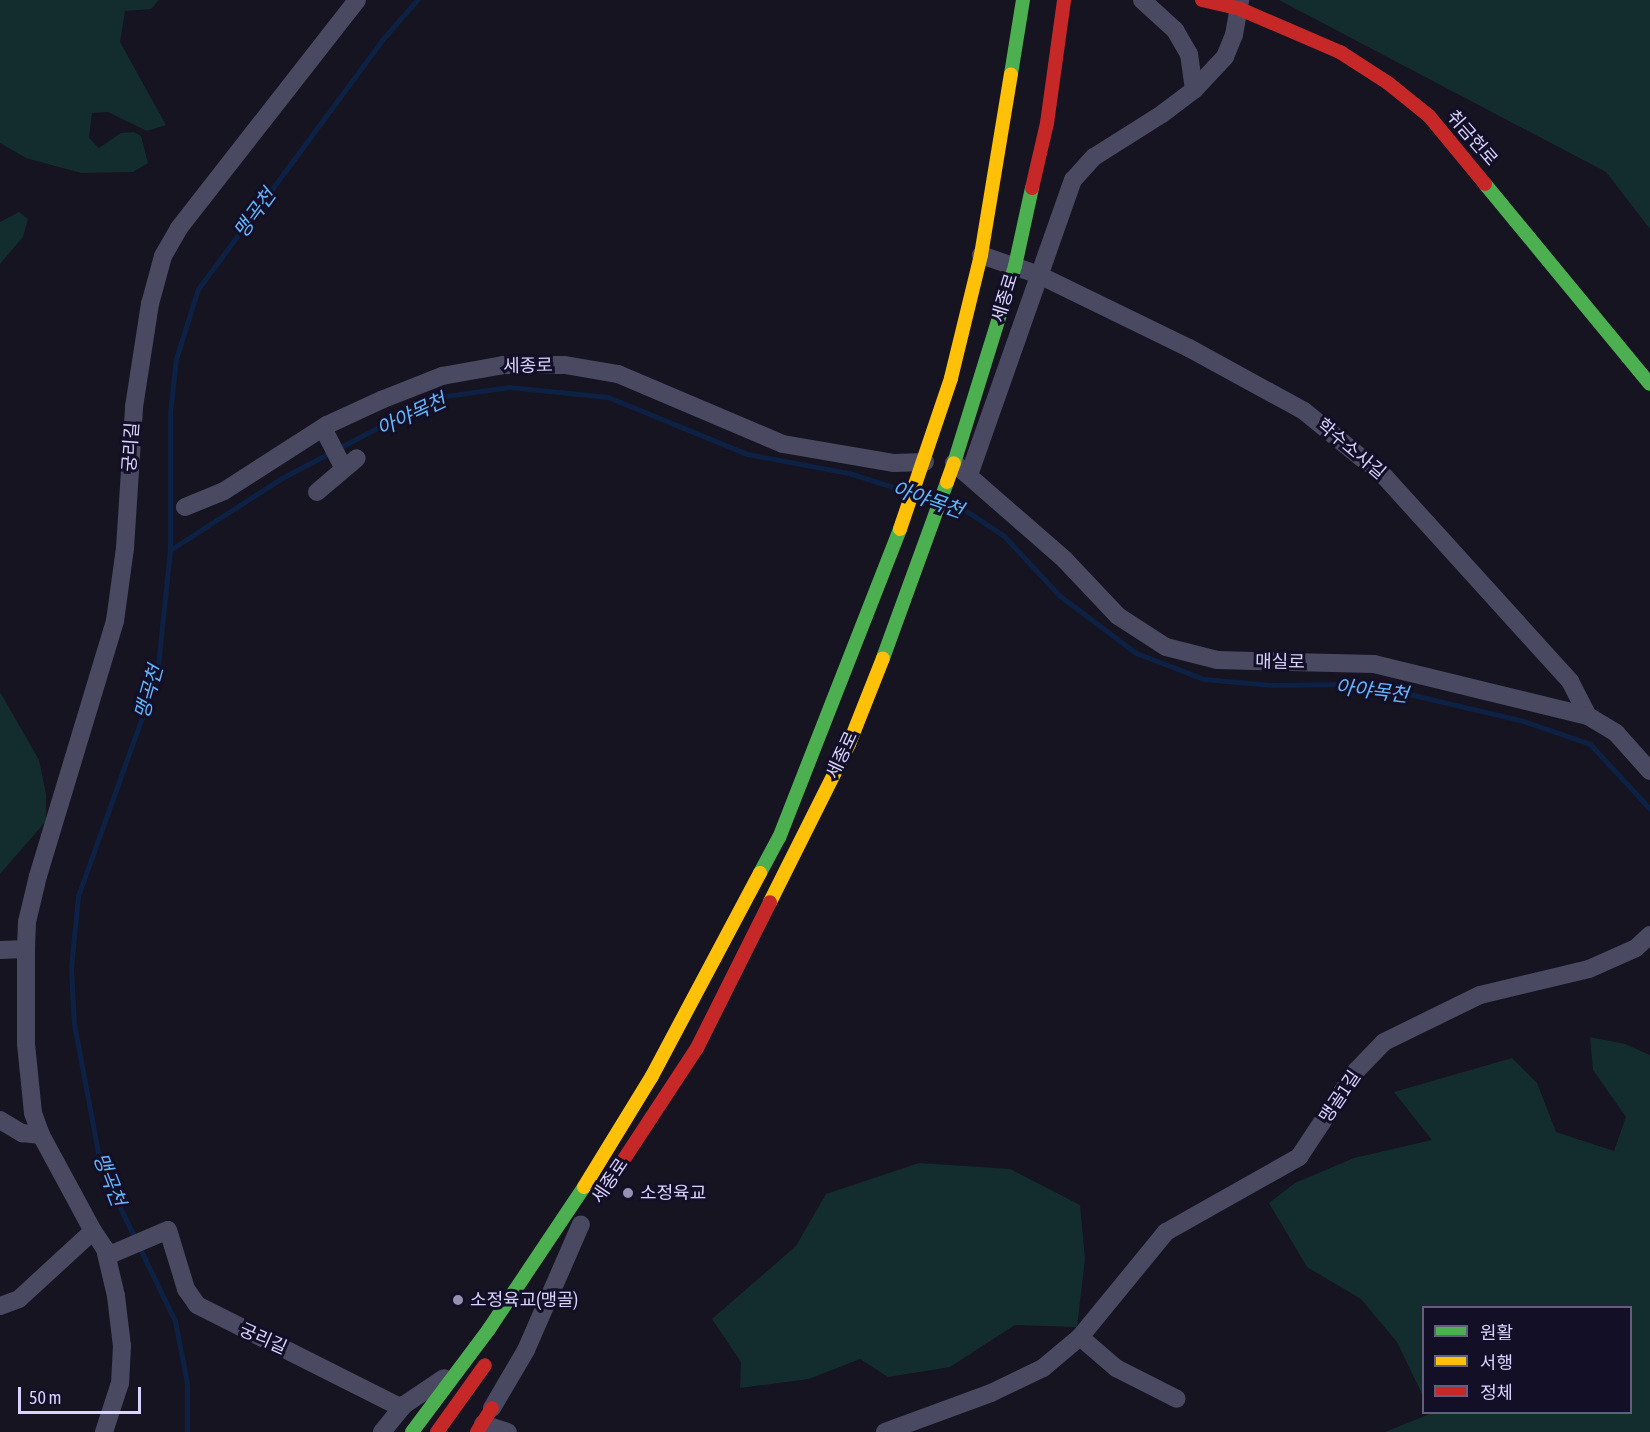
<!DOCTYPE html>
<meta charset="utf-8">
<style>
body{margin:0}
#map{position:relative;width:1650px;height:1432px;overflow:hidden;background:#161421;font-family:"Asap Condensed","Noto Sans KR",sans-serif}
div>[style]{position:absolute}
.green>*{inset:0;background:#132c2d}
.stream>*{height:5px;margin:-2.5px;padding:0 2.5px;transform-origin:2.5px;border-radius:2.5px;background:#0d2144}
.street>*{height:18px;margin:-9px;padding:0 9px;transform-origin:9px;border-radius:9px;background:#4a4962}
.fast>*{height:14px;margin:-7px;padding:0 7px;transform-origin:7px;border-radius:7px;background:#4caf50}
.slow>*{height:14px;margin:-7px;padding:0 7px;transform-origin:7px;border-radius:7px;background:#ffc107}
.jam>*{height:14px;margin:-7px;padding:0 7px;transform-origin:7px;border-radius:7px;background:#c62828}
.dots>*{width:16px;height:16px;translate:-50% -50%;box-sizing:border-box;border:3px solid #130f26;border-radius:50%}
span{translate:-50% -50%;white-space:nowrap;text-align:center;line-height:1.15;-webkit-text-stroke:6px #130f26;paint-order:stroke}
.street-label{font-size:18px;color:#d9d4ff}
.poi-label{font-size:18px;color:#d9d4ff}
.left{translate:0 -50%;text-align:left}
.water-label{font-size:20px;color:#62b6ff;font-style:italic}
.legend{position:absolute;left:1422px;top:1306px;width:210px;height:108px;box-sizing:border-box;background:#130f26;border:2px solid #625e7d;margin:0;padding:8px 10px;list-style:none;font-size:18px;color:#d9d4ff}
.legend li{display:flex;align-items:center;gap:12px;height:30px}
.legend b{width:30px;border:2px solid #625e7d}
.scale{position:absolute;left:18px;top:1387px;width:123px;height:27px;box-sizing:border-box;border:3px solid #d9d4ff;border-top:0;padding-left:8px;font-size:18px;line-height:21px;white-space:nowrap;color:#d9d4ff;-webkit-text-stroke:4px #130f26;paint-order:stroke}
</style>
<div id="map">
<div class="green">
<i style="clip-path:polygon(0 0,159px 0,151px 9px,125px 11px,120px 42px,166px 125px,147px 131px,108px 112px,92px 113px,89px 138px,99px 148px,121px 133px,134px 132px,141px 136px,148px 163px,133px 172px,81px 173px,26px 158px,0 143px)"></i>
<i style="clip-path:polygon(1279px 0,1650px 0,1650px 229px,1606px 172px)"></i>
<i style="clip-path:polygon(19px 212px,28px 219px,23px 237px,0 264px,0 222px)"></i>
<i style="clip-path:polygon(0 692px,39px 760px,46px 794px,46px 821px,0 874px)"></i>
<i style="clip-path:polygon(1590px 1037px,1625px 1044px,1650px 1055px,1650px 1432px,1385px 1432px,1432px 1413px,1630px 1412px,1630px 1308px,1424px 1308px,1423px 1396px,1397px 1342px,1361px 1299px,1307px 1267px,1269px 1203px,1295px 1183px,1354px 1158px,1432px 1140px,1394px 1092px,1512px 1058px,1537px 1083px,1556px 1132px,1614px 1151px,1626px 1117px,1593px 1070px)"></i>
<i style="clip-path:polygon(919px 1163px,1010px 1169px,1080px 1205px,1085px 1259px,1077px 1327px,1015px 1325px,950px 1367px,888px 1377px,860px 1359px,809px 1379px,740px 1388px,741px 1362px,712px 1319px,796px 1246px,826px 1194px)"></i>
</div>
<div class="stream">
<i style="left:949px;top:504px;width:14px;rotate:17deg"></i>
<i style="left:962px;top:508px;width:50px;rotate:33.7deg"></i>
<i style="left:1004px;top:536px;width:82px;rotate:47deg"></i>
<i style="left:1060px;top:596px;width:95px;rotate:36.9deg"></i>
<i style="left:1136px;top:653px;width:73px;rotate:20.9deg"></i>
<i style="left:1204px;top:679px;width:69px;rotate:5deg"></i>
<i style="left:1273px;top:685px;width:71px;rotate:-0.8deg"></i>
<i style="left:1344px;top:684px;width:70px;rotate:9.1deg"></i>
<i style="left:1413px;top:695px;width:110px;rotate:13.2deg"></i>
<i style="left:1520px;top:720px;width:74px;rotate:18.9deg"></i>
<i style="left:1590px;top:744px;width:88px;rotate:47.3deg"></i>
<i style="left:170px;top:550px;width:131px;rotate:-32.8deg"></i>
<i style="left:280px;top:479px;width:136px;rotate:-27.7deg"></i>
<i style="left:400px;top:416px;width:50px;rotate:-23.5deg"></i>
<i style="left:446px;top:396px;width:64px;rotate:-8.1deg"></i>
<i style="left:509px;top:387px;width:100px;rotate:5.8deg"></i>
<i style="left:608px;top:397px;width:150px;rotate:22.3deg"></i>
<i style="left:747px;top:454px;width:104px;rotate:10.6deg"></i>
<i style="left:849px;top:473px;width:60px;rotate:17.5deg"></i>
<i style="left:187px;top:1432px;width:49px;rotate:-90deg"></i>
<i style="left:187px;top:1383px;width:63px;rotate:-101deg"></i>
<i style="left:175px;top:1321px;width:170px;rotate:-115.8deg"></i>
<i style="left:101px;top:1168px;width:147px;rotate:-100.6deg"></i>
<i style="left:74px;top:1024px;width:56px;rotate:-93.1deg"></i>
<i style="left:71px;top:968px;width:72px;rotate:-84.4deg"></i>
<i style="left:78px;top:896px;width:235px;rotate:-70.3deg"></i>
<i style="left:157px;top:675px;width:126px;rotate:-84.1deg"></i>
<i style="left:170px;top:550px;width:137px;rotate:-90deg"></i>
<i style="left:170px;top:413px;width:54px;rotate:-83.7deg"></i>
<i style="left:176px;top:359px;width:73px;rotate:-72.6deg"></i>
<i style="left:198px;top:289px;width:310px;rotate:-53.5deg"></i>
<i style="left:382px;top:40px;width:53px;rotate:-48.8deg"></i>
</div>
<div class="street">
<i style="left:1142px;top:0;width:45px;rotate:42.3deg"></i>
<i style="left:1175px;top:30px;width:28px;rotate:60deg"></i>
<i style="left:1189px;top:54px;width:36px;rotate:82deg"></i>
<i style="left:981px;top:255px;width:61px;rotate:19deg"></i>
<i style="left:1039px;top:275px;width:167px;rotate:26deg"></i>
<i style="left:1189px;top:348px;width:131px;rotate:28.7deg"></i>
<i style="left:1304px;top:411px;width:104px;rotate:39.2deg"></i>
<i style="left:1385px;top:477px;width:275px;rotate:47.8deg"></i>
<i style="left:1570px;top:681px;width:39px;rotate:63deg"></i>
<i style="left:323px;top:428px;width:44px;rotate:62.9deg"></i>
<i style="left:954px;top:463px;width:147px;rotate:41.1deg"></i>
<i style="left:1065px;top:560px;width:77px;rotate:46.6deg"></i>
<i style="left:1118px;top:616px;width:57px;rotate:32.9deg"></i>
<i style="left:1166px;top:647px;width:53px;rotate:14.3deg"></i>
<i style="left:1217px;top:660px;width:157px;rotate:1.5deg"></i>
<i style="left:1374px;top:664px;width:220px;rotate:13.7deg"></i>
<i style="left:1588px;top:716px;width:33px;rotate:31deg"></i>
<i style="left:1616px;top:733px;width:51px;rotate:48.2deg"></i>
<i style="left:969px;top:475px;width:313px;rotate:-70.6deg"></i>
<i style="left:1073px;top:180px;width:31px;rotate:-48deg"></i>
<i style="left:1094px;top:157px;width:80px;rotate:-32.3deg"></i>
<i style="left:1162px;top:114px;width:40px;rotate:-37deg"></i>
<i style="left:1194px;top:90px;width:45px;rotate:-46.8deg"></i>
<i style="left:1225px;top:57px;width:24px;rotate:-68deg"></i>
<i style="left:1234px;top:35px;width:36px;rotate:-80deg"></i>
<i style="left:317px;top:492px;width:52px;rotate:-40.4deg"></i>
<i style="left:185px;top:507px;width:42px;rotate:-22.3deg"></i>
<i style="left:224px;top:491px;width:122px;rotate:-32.7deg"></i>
<i style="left:327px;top:425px;width:60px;rotate:-24.8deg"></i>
<i style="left:381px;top:400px;width:66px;rotate:-21.5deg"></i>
<i style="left:442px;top:376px;width:62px;rotate:-10.2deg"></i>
<i style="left:503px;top:365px;width:62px"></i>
<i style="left:565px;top:365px;width:54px;rotate:9.6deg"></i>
<i style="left:618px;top:374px;width:179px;rotate:23deg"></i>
<i style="left:783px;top:444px;width:113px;rotate:9.7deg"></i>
<i style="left:894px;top:463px;width:31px;rotate:-2deg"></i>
<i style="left:26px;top:949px;width:27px;rotate:-88deg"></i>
<i style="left:27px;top:922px;width:47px;rotate:-76.6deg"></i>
<i style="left:38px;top:876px;width:266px;rotate:-73.2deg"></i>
<i style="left:115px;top:621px;width:74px;rotate:-82.2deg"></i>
<i style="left:125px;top:548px;width:141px;rotate:-86.3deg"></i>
<i style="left:134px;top:407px;width:104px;rotate:-81.2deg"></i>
<i style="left:150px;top:304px;width:50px;rotate:-74.8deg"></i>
<i style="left:163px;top:256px;width:32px;rotate:-60deg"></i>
<i style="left:179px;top:228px;width:289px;rotate:-52deg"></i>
<i style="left:0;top:950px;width:26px;rotate:-2deg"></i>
<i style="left:26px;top:949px;width:95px;rotate:90deg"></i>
<i style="left:26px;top:1044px;width:69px;rotate:84.2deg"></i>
<i style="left:33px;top:1113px;width:23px;rotate:70deg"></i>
<i style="left:0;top:1120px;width:26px;rotate:31deg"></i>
<i style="left:22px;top:1133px;width:19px;rotate:6deg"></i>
<i style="left:41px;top:1135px;width:109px;rotate:61.6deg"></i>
<i style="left:107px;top:1256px;width:66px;rotate:-23.1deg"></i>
<i style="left:168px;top:1230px;width:62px;rotate:73deg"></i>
<i style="left:186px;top:1289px;width:19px;rotate:55deg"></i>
<i style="left:197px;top:1305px;width:229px;rotate:26.7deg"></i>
<i style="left:0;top:1306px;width:20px;rotate:-20deg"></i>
<i style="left:19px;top:1299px;width:100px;rotate:-42.6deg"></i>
<i style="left:93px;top:1231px;width:22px;rotate:56deg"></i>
<i style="left:105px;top:1249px;width:48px;rotate:76.8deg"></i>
<i style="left:116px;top:1296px;width:50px;rotate:83.2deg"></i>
<i style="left:122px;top:1346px;width:37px;rotate:93deg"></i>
<i style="left:120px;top:1383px;width:52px;rotate:108.1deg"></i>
<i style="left:1080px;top:1337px;width:48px;rotate:40.7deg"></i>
<i style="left:1116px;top:1368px;width:68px;rotate:26.9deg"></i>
<i style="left:492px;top:1408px;width:67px;rotate:-59.6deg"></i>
<i style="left:526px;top:1350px;width:137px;rotate:-66.4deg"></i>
<i style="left:483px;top:1424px;width:26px;rotate:18deg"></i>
<i style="left:382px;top:1432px;width:35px;rotate:-51deg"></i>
<i style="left:404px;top:1405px;width:48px;rotate:-34deg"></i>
<i style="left:885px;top:1432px;width:113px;rotate:-20.2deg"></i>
<i style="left:991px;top:1393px;width:58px;rotate:-25.7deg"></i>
<i style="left:1043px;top:1368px;width:48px;rotate:-40deg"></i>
<i style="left:1080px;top:1337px;width:136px;rotate:-50.7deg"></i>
<i style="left:1166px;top:1232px;width:153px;rotate:-29.4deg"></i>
<i style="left:1299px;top:1157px;width:103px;rotate:-56.5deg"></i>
<i style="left:1356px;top:1071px;width:40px;rotate:-46deg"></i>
<i style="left:1384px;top:1042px;width:107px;rotate:-26.1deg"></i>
<i style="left:1480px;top:995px;width:112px;rotate:-13.4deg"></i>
<i style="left:1589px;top:969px;width:51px;rotate:-24.1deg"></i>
<i style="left:1636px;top:948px;width:19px;rotate:-43deg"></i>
</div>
<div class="fast">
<i style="left:1011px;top:74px;width:75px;rotate:-80.8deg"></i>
<i style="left:1485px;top:184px;width:259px;rotate:50.5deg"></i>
<i style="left:954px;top:463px;width:206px;rotate:-72.8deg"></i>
<i style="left:1015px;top:266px;width:80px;rotate:-77.7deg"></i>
<i style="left:883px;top:658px;width:187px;rotate:-70deg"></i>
<i style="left:760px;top:873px;width:40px;rotate:-62deg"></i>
<i style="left:779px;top:838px;width:332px;rotate:-68.6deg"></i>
<i style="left:412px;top:1432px;width:129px;rotate:-53.2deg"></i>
<i style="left:489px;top:1329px;width:171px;rotate:-56.2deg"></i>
</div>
<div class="slow">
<i style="left:947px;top:482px;width:20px;rotate:-70deg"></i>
<i style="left:900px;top:529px;width:159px;rotate:-71.3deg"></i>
<i style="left:951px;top:378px;width:127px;rotate:-76.3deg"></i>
<i style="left:981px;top:255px;width:183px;rotate:-80.6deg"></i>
<i style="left:770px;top:902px;width:177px;rotate:-63.4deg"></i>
<i style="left:849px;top:744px;width:92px;rotate:-68.4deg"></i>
<i style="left:584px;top:1187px;width:130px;rotate:-58.5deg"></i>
<i style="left:652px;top:1076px;width:230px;rotate:-62deg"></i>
</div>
<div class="jam">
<i style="left:1202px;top:0;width:39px;rotate:13deg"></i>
<i style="left:1240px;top:9px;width:109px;rotate:23.3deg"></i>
<i style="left:1340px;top:52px;width:57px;rotate:32.9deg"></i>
<i style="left:1388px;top:83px;width:53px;rotate:38.8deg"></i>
<i style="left:1429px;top:116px;width:88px;rotate:50.5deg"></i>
<i style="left:1032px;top:188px;width:67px;rotate:-77deg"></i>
<i style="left:1047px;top:123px;width:124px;rotate:-82.1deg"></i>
<i style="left:607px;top:1185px;width:164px;rotate:-56.7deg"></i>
<i style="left:697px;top:1048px;width:163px;rotate:-63.4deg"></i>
<i style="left:437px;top:1432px;width:82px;rotate:-54.4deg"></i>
<i style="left:477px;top:1432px;width:28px;rotate:-58deg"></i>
</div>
<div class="dots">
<i style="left:628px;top:1193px;background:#9591b1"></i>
<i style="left:458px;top:1300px;background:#9591b1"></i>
</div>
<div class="street-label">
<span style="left:1472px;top:138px;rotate:49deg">취금헌로</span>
<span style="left:1005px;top:298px;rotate:-73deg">세종로</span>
<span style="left:528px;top:366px;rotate:-1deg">세종로</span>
<span style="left:131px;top:447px;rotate:-86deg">궁리길</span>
<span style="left:1351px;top:449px;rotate:40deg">학수소사길</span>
<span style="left:1280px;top:662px;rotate:1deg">매실로</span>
<span style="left:842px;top:755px;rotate:-65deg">세종로</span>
<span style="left:1340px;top:1097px;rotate:-56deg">맹골1길</span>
<span style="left:610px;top:1181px;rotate:-56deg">세종로</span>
<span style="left:263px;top:1339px;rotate:24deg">궁리길</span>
</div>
<div class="poi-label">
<span class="left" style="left:640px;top:1193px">소정육교</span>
<span class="left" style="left:470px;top:1300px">소정육교(맹골)</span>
</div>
<div class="water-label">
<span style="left:254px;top:213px;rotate:-54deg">맹곡천</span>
<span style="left:411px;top:414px;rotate:-25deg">아야목천</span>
<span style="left:928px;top:499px;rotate:19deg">아야목천</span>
<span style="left:1372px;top:690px;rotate:7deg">아야목천</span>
<span style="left:148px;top:692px;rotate:-74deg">맹곡천</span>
<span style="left:110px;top:1179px;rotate:69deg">맹곡천</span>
</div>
<ul class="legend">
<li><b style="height:8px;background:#4caf50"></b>원활</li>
<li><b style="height:8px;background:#ffc107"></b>서행</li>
<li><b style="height:8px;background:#c62828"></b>정체</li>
</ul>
<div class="scale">50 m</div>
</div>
